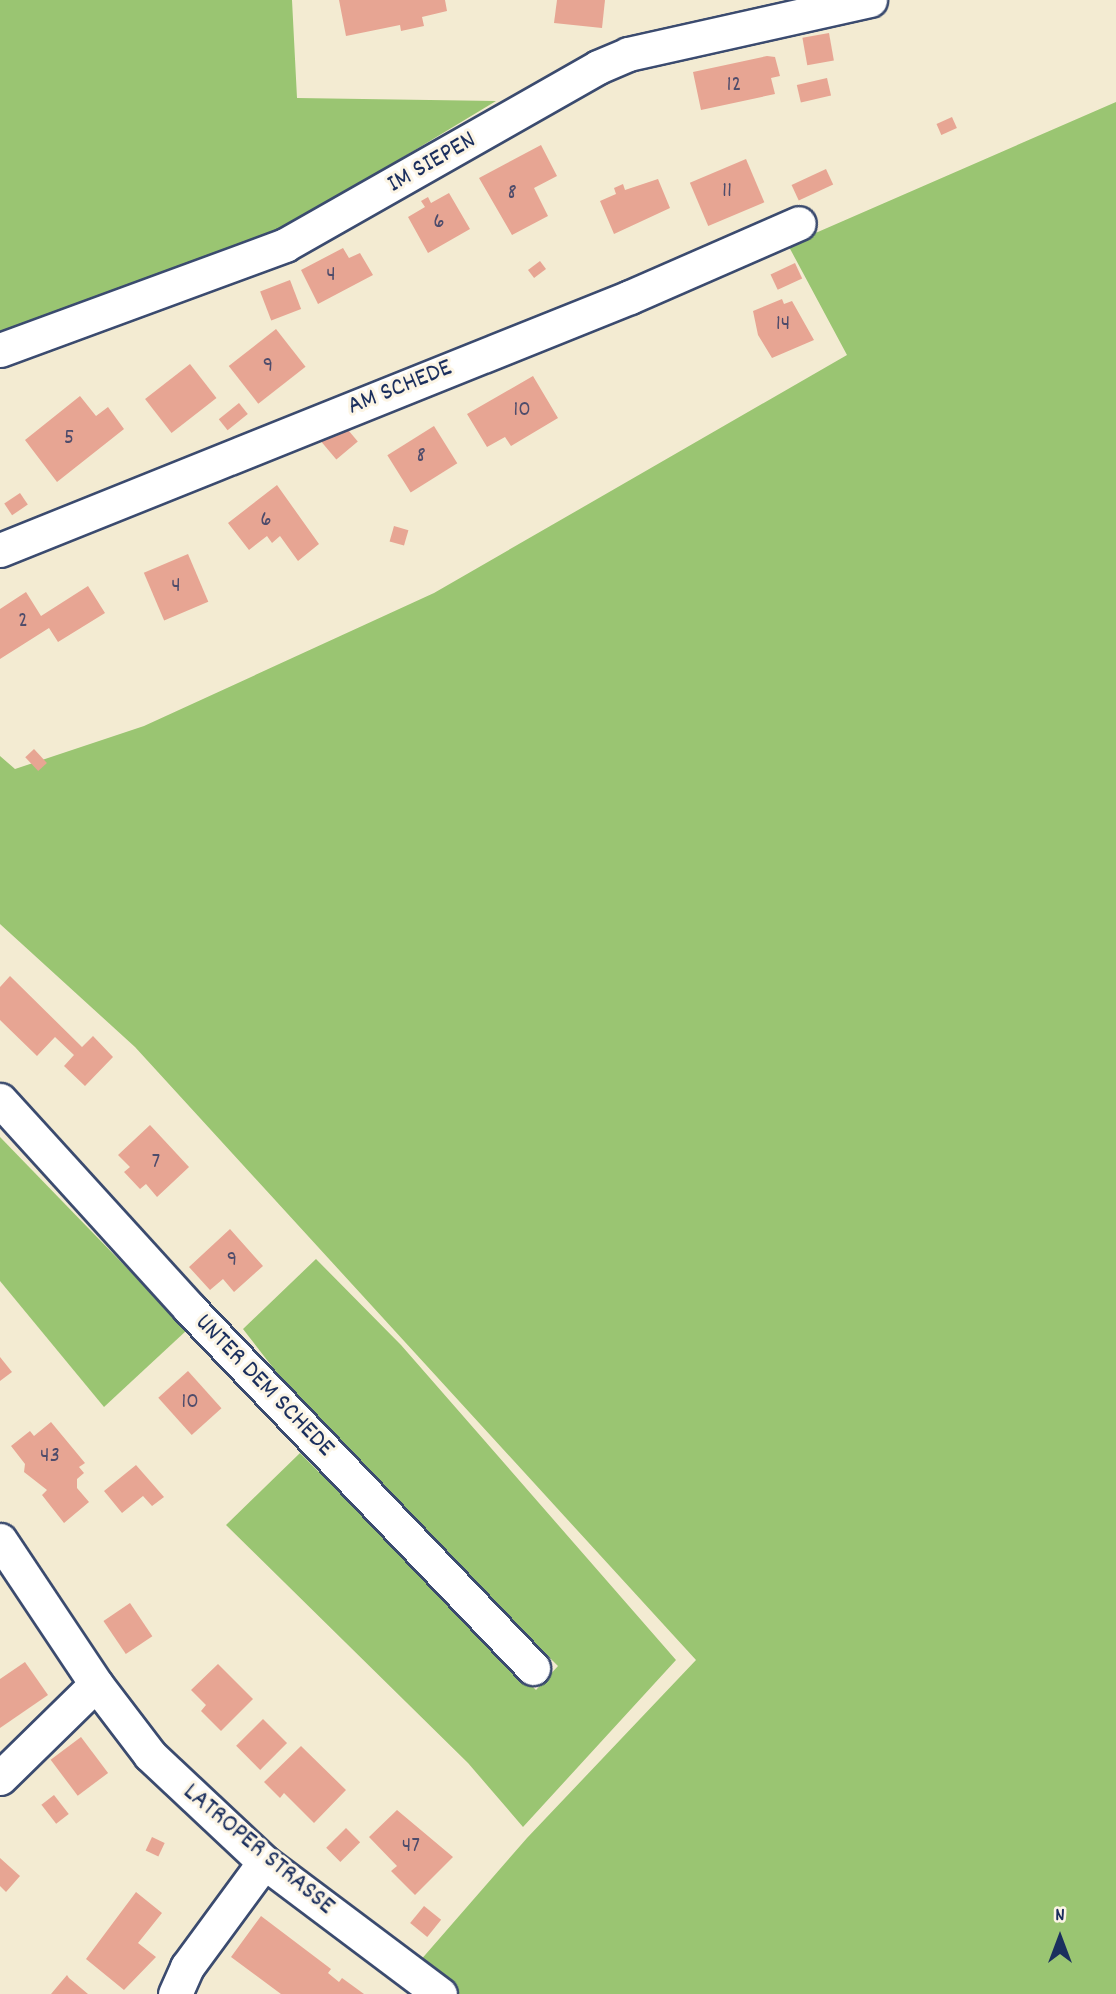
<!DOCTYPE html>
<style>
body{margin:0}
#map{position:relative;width:1116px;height:1994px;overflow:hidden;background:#f3ebd2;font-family:Dekko,sans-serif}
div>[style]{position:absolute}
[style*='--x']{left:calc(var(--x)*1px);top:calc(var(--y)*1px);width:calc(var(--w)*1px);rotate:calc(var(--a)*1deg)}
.green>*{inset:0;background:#9ac572}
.building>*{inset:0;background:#e7a593;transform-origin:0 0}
.roads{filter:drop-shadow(2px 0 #3b4b6f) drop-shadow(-2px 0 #3b4b6f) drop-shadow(0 2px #3b4b6f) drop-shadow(0 -2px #3b4b6f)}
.minor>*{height:33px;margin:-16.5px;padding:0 16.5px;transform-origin:16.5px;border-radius:16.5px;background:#fff}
span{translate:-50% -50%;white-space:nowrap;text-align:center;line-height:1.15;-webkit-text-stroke:6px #fcf5e5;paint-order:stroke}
.number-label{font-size:23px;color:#4e4c6b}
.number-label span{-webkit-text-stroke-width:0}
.street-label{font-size:26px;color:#1b2f5e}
.north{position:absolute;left:1025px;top:1903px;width:70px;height:70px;-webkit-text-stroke:5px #fcf5e5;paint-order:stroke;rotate:0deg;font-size:19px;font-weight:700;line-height:28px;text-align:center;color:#1b2f5e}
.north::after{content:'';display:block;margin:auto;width:24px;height:32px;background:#1b2f5e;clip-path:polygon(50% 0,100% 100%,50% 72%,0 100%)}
</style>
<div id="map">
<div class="green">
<i style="clip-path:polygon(0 0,292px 0,297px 98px,496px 101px,248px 251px,0 336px)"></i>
<i style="clip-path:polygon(1116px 102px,1116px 1994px,459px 1994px,419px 1962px,527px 1838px,696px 1660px,135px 1047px,0 924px,0 756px,15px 769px,144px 726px,434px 593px,847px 355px,788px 245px)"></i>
<i style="clip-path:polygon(0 1137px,187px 1330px,104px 1407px,0 1281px)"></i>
<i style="clip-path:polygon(316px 1259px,401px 1345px,676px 1660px,523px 1827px,468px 1763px,226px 1525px,300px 1453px,536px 1690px,558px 1666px,323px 1432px,243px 1329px)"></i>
</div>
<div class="building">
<i style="clip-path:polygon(339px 0,445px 0,447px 11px,422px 17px,424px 26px,401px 31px,400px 25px,346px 36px)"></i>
<i style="clip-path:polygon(557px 0,605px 0,602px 28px,554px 23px)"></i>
<i style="left:829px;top:33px;width:28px;height:27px;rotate:80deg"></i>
<i style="clip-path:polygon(767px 56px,775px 57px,780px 76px,771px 78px,775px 94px,701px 110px,693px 72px)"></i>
<i style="left:827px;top:78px;width:18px;height:31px;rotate:77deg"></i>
<i style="left:952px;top:117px;width:12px;height:17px;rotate:66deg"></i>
<i style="clip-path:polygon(541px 145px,557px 176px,534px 188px,548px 216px,512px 235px,479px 178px)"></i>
<i style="left:746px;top:159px;width:47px;height:61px;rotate:67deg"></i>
<i style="left:826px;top:169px;width:17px;height:38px;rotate:65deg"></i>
<i style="clip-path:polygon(658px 179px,670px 208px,614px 234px,600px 201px,616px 194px,614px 188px,623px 184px,625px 190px)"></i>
<i style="clip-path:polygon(449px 193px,470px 229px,428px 253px,408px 217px,425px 207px,421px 201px,428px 197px,431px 203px)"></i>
<i style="clip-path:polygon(343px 248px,349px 258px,360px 253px,373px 275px,318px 304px,301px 270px)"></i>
<i style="left:540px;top:261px;width:10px;height:15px;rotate:53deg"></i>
<i style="left:795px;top:263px;width:17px;height:27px;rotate:65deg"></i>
<i style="left:290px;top:280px;width:31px;height:32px;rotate:69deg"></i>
<i style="clip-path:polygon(782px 299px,784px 304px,792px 301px,814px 340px,772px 358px,758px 335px,753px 311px)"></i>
<i style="left:276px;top:329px;width:48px;height:60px;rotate:52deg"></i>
<i style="left:190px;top:364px;width:43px;height:57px;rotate:52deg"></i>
<i style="clip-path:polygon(533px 376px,558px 418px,511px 446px,505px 437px,487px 447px,467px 414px)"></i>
<i style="clip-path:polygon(80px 396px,96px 416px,108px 407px,124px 429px,57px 482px,25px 440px)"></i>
<i style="left:239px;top:403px;width:14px;height:26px;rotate:51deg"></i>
<i style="left:343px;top:424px;width:23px;height:28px;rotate:50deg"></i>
<i style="left:434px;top:426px;width:44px;height:55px;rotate:58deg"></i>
<i style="clip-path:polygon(277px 485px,319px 544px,298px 561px,280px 536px,272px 543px,267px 536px,249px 550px,228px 523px)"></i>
<i style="left:20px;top:493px;width:14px;height:19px;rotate:56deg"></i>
<i style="left:394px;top:526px;width:15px;height:16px;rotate:16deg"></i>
<i style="left:188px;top:554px;width:52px;height:48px;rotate:67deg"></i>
<i style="clip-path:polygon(88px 586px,105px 613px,58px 642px,49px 628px,0 659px,0 609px,26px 592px,41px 616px)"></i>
<i style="left:34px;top:749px;width:19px;height:12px;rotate:47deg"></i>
<i style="clip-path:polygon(10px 976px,82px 1047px,93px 1036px,113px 1057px,85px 1086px,64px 1066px,74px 1055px,55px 1037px,37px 1056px,0 1020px,0 987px)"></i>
<i style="clip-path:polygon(150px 1125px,189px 1167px,157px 1197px,146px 1184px,140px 1189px,124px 1172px,130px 1167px,118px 1155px)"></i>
<i style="clip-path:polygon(230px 1229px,263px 1266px,234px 1292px,223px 1279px,210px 1290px,189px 1267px)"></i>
<i style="clip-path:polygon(0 1357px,12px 1372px,0 1381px)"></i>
<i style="left:188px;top:1371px;width:50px;height:40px;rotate:48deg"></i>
<i style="clip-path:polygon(51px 1422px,85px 1463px,79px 1467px,84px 1473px,77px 1479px,77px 1488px,89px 1502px,64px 1523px,42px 1495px,47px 1490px,24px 1472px,25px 1464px,11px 1446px,30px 1431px,34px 1436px)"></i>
<i style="clip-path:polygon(136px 1465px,164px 1497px,152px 1506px,143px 1496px,122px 1513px,104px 1491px)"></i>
<i style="left:130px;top:1603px;width:40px;height:32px;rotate:56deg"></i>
<i style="clip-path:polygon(25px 1662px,48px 1695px,0 1728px,0 1679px)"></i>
<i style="clip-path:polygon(218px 1664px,253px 1699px,221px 1731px,201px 1711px,206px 1705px,191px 1690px)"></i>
<i style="left:263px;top:1719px;width:34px;height:38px;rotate:45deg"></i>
<i style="left:81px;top:1737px;width:45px;height:38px;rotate:53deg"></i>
<i style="clip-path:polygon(301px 1746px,346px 1790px,314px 1823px,284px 1793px,280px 1798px,264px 1782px)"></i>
<i style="left:54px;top:1795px;width:24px;height:16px;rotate:52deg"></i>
<i style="clip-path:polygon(397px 1810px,453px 1857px,415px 1895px,391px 1871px,397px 1866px,369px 1837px)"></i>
<i style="left:346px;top:1828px;width:20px;height:28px;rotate:45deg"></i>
<i style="left:152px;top:1837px;width:14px;height:15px;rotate:25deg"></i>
<i style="clip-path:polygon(0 1858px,20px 1876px,6px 1892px,0 1886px)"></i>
<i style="clip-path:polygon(136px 1892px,162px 1913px,138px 1943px,156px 1957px,124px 1990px,86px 1959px)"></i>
<i style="left:424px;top:1906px;width:22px;height:22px;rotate:39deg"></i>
<i style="clip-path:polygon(261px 1916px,331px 1969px,328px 1973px,339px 1982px,342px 1978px,364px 1994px,281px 1994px,231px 1957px)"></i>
<i style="clip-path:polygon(67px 1975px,69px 1978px,88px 1994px,51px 1994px)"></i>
</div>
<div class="roads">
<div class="minor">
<i style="--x:0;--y:350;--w:304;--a:-20.2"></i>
<i style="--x:285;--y:245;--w:360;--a:-29.6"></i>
<i style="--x:598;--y:67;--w:33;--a:-23"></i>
<i style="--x:628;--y:54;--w:248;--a:-12.6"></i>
<i style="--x:0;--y:550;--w:679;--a:-21.88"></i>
<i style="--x:630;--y:297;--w:184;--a:-23.6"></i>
<i style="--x:0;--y:1100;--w:281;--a:47.7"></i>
<i style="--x:189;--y:1308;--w:498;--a:46.3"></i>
<i style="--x:0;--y:1540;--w:173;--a:56.3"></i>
<i style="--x:96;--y:1684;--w:89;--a:52.7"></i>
<i style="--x:150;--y:1755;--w:156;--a:43.2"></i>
<i style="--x:264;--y:1862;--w:220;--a:36.9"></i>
<i style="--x:0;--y:1778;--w:134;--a:-44.4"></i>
<i style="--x:175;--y:1994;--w:30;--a:-66"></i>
<i style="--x:187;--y:1967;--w:130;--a:-53.7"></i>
</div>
</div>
<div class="number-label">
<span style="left:734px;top:86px">12</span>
<span style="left:727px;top:192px">11</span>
<span style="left:512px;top:194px">8</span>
<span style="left:439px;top:223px">6</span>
<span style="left:331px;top:276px">4</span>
<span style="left:783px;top:325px">14</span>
<span style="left:268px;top:367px">9</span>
<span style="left:522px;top:411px">10</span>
<span style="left:69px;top:439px">5</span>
<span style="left:421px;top:457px">8</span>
<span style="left:266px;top:521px">6</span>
<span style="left:176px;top:587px">4</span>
<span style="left:23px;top:622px">2</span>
<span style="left:156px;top:1163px">7</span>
<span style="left:232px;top:1261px">9</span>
<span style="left:190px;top:1403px">10</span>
<span style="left:50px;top:1457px">43</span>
<span style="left:411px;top:1847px">47</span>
</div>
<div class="street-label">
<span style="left:432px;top:163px;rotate:-30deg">IM SIEPEN</span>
<span style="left:400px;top:388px;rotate:-22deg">AM SCHEDE</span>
<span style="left:264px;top:1386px;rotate:46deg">UNTER DEM SCHEDE</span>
<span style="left:258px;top:1850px;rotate:40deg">LATROPER STRASSE</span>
</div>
<div class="north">N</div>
</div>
